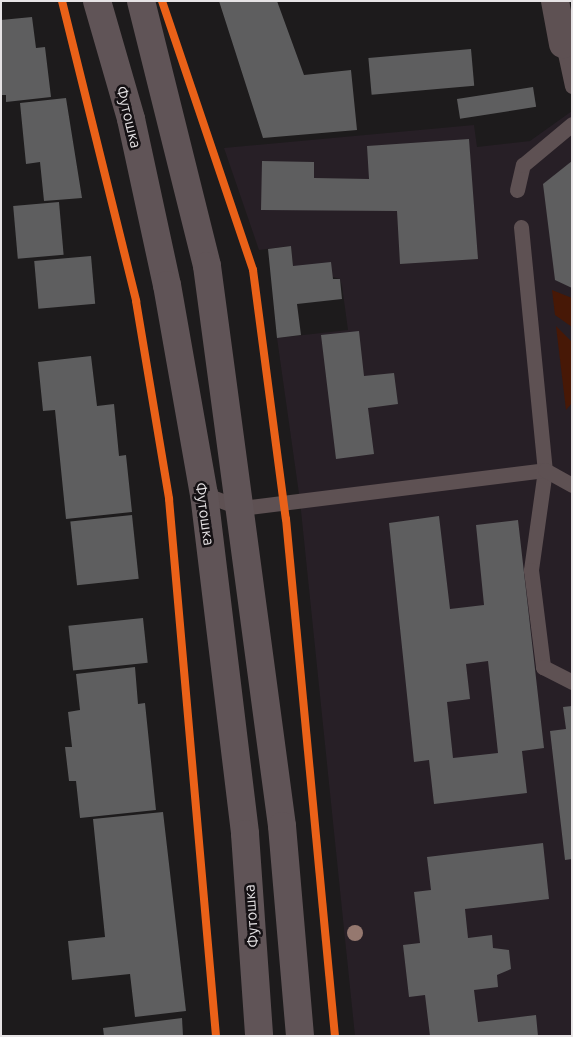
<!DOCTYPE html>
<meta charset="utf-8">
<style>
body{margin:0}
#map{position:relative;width:573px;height:1037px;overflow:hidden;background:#1d1b1c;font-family:Ubuntu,sans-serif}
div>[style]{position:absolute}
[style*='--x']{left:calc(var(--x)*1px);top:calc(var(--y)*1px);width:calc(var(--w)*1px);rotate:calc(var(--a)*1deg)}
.built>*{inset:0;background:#271f26}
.green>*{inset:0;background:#471806}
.building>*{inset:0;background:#5e5e5f;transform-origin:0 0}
.service>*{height:15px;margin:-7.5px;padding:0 7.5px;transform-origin:7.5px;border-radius:7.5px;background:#5e5153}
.minor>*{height:28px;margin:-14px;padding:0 14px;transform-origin:14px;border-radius:14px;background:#5e5153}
.secondary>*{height:28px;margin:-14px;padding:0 14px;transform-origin:14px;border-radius:14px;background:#605457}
.cycleway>*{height:8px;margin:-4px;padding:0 4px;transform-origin:4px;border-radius:4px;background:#ea6118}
.trees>*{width:16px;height:16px;margin:-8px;border-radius:50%;background:#95786f}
span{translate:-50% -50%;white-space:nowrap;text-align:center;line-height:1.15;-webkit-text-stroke:5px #151114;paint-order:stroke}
.street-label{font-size:15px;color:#e6e3e5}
.frame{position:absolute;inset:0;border:2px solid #e6e3e5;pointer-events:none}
</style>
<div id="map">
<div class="built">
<i style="clip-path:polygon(572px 111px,572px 1036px,355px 1036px,300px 501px,277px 338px,348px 330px,342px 286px,340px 279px,293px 266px,291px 246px,259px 250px,224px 148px,474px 125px,477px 147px,530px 141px)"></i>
</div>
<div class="green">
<i style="clip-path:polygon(552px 290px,572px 298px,572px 327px,555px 315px)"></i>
<i style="clip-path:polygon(556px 326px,572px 342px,572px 403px,566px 410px)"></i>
</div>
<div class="building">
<i style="clip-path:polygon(219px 1px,277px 1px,304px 75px,351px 70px,357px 130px,263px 138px)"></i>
<i style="clip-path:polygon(32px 17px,36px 48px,45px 47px,51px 97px,6px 102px,6px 95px,1px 95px,1px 20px)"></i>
<i style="left:471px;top:49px;width:37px;height:103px;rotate:85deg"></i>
<i style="left:533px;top:87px;width:20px;height:77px;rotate:81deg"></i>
<i style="clip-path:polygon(66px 98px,82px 198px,44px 201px,40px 162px,26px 164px,20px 103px)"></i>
<i style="clip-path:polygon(469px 139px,478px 259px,400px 264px,397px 211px,261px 210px,262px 161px,314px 162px,314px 178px,369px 179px,367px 146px)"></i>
<i style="clip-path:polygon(572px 161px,572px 288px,555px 280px,543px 184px)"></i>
<i style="left:59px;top:202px;width:53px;height:46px;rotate:85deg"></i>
<i style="clip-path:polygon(291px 246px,293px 266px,331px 262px,333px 279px,340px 279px,342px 299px,297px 304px,301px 335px,277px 338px,268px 249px)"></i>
<i style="left:91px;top:256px;width:48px;height:57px;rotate:85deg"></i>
<i style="clip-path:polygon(359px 331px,364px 376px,394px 373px,398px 404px,368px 408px,374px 454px,336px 459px,321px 335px)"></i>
<i style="clip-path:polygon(91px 356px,97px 406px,114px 404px,119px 456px,126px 455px,132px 512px,66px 519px,55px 410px,43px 411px,38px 362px)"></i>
<i style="left:132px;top:515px;width:64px;height:62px;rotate:84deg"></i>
<i style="clip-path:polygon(evenodd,439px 516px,450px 609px,484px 605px,476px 525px,518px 520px,544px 748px,522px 751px,527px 793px,434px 804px,429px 760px,414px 762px,389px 523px,439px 516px,488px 661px,498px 753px,453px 758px,447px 702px,470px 699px,466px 664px,488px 661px)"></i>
<i style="left:143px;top:618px;width:45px;height:75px;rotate:84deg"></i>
<i style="clip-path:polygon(135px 667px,138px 704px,145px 703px,156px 810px,80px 818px,76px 781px,69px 781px,65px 747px,72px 747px,68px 712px,80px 710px,76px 674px)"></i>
<i style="clip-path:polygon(572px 706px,572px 859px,565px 860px,550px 731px,566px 729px,563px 707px)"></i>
<i style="clip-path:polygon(163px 812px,186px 1011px,135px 1017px,130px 974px,72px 980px,68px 941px,105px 937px,93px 819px)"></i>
<i style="clip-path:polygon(543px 843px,549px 899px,465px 909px,468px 938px,492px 935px,493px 948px,509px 950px,511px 969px,497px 975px,498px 987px,474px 990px,478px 1022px,536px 1015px,538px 1036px,430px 1036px,425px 995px,409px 997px,403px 945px,420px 943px,414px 892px,431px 890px,427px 857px)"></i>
<i style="clip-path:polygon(182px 1018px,183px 1036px,104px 1036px,103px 1028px)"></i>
</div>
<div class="service">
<i style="--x:563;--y:44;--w:43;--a:77.9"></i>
<i style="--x:517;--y:190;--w:26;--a:-77"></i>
<i style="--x:523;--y:165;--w:64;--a:-39.9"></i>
<i style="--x:521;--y:227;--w:244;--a:84.4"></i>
<i style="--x:545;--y:470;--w:101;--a:98"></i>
<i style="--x:531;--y:570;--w:98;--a:82.9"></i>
<i style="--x:543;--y:667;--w:33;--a:27"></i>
<i style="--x:204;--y:494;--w:40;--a:21"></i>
<i style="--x:241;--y:508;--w:306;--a:-7.1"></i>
<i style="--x:545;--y:470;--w:31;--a:29"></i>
</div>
<div class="minor">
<i style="--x:555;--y:1;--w:44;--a:79.5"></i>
</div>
<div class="secondary">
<i style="--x:97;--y:1;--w:123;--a:73.9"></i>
<i style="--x:131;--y:119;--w:170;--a:77.8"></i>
<i style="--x:167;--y:285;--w:212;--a:80"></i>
<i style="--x:204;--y:494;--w:342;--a:83.1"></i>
<i style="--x:245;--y:834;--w:202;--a:86"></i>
<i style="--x:141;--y:1;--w:273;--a:76"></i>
<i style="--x:207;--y:266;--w:565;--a:82.37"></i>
<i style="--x:282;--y:826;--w:211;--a:85.1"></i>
</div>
<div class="cycleway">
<i style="--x:62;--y:1;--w:309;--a:76.1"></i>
<i style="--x:136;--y:301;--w:201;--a:80.5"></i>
<i style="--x:169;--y:499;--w:539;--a:85"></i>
<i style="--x:162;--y:1;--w:284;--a:71.3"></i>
<i style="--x:253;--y:270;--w:251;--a:82.5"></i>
<i style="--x:286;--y:519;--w:519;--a:84.59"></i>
</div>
<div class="trees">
<i style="left:355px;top:933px"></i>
</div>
<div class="street-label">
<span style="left:129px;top:117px;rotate:76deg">Футошка</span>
<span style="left:205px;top:514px;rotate:82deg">Футошка</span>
<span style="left:251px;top:916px;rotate:-94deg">Футошка</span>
</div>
<div class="frame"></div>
</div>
